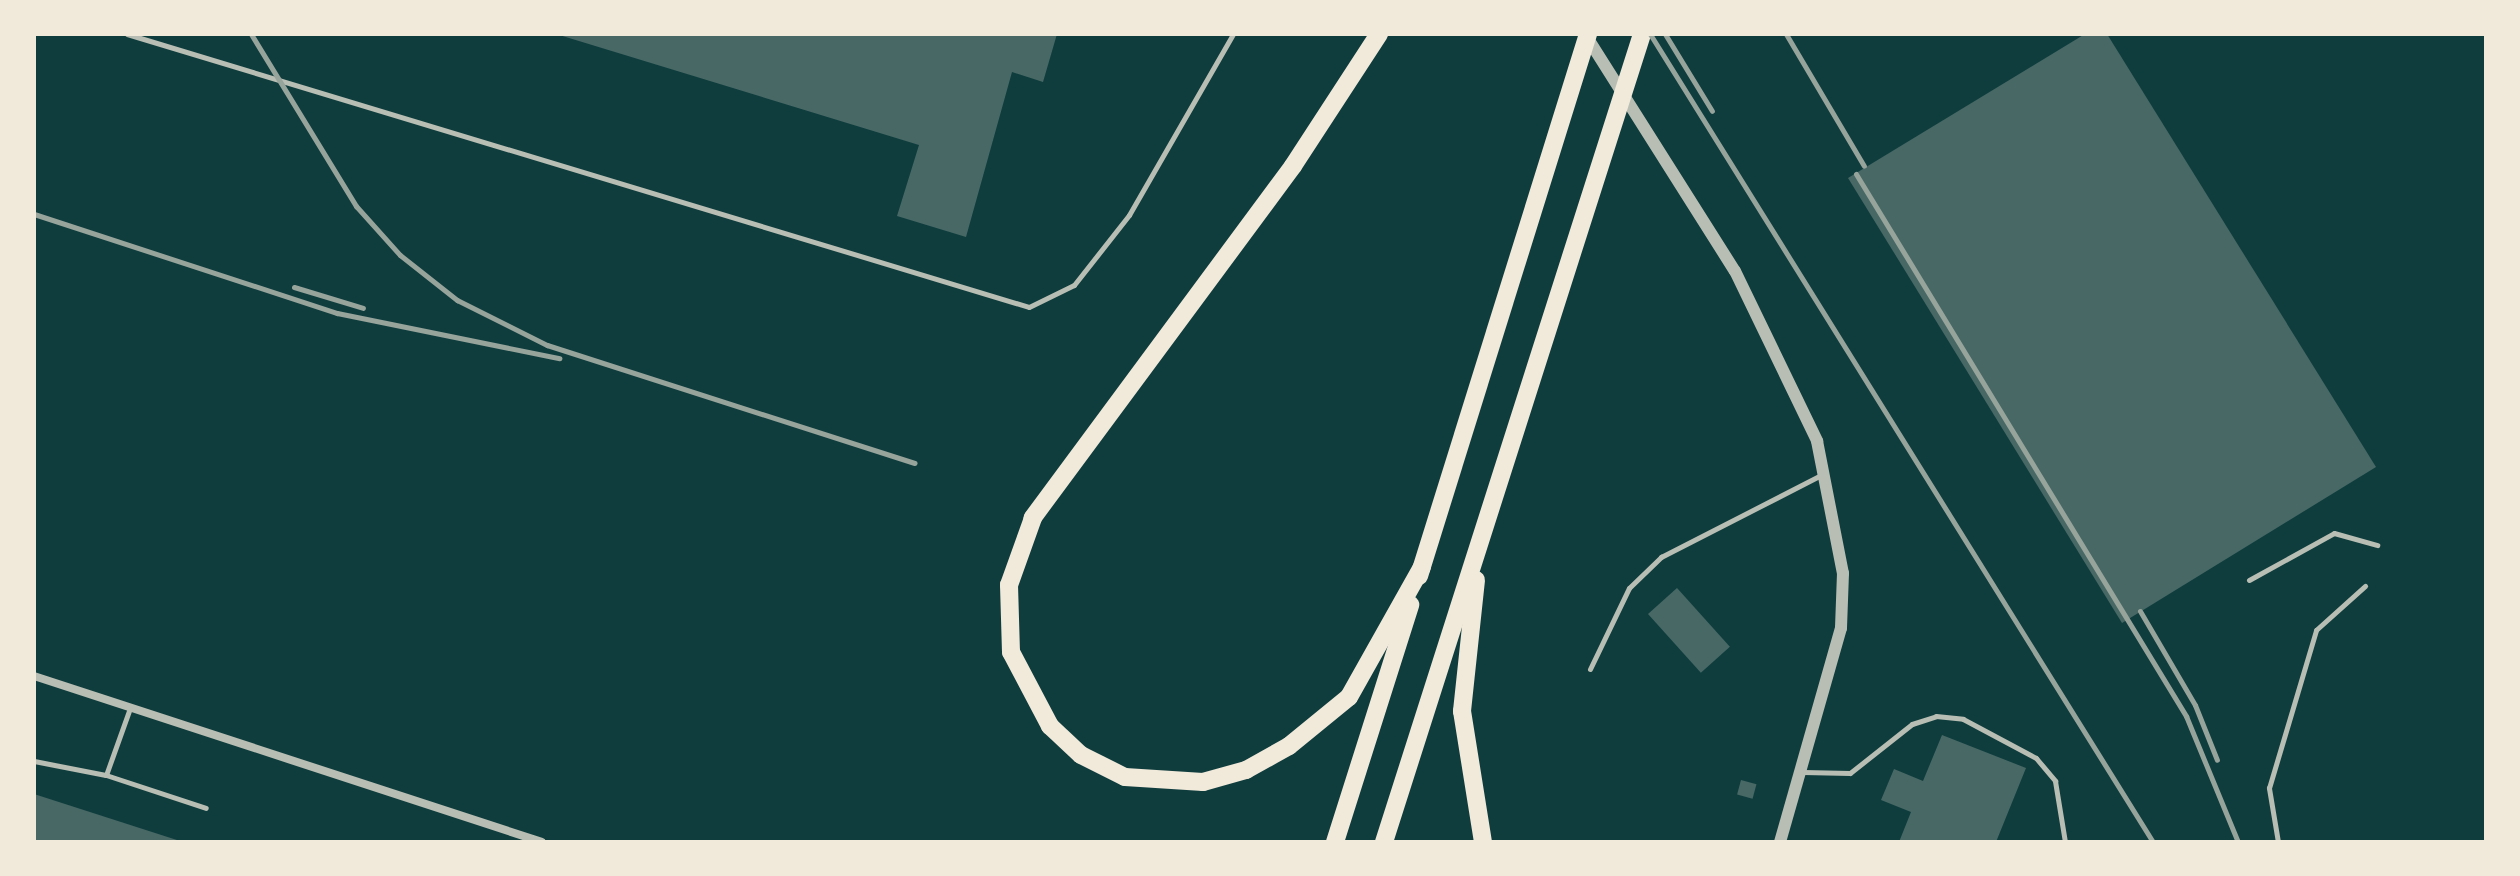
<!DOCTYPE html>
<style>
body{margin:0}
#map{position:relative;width:2520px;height:876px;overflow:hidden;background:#0f3d3e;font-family:Manrope,sans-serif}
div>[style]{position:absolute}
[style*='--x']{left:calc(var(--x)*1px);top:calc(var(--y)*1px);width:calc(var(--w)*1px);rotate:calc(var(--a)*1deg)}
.building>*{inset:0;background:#486865;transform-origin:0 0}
.service>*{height:5px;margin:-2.5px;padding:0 2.5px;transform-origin:2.5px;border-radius:2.5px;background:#b8beb3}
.minor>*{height:8px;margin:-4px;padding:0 4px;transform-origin:4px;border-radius:4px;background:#b8beb3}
.tertiary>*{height:12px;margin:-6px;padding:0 6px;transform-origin:6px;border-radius:6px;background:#b8beb3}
.motorway>*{height:18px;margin:-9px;padding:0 9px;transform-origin:9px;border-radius:9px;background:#f1e9da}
.rail>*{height:5px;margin:-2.5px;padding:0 2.5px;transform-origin:2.5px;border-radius:2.5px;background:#97a49c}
span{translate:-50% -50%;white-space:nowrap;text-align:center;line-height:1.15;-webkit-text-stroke:8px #f1e9da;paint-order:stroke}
.frame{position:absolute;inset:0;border:36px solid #f1e9da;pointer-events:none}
</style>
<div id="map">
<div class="building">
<i style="clip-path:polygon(556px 34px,1057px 34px,1043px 82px,1012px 72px,966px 237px,897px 216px,919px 145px)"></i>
<i style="clip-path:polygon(2085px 34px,2107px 34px,2376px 467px,2122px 623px,1848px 178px)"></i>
<i style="left:1677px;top:588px;width:79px;height:39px;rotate:48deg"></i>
<i style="clip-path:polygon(1942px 735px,2026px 768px,1996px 842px,1899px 842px,1911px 812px,1881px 800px,1894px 769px,1923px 781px)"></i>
<i style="left:1741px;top:780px;width:16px;height:15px;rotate:15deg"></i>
<i style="clip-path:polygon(34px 794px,180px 841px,179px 842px,34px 842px)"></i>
</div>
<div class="service">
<i style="--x:127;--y:34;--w:942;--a:16.84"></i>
<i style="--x:1029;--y:307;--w:50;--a:-26.1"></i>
<i style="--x:1074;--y:285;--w:89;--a:-51.8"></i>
<i style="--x:1129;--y:215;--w:209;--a:-60.1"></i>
<i style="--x:2249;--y:580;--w:97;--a:-28.9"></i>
<i style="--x:2334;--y:533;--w:45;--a:15.6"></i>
<i style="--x:1590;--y:669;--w:90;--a:-64.3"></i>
<i style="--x:1629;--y:588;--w:45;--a:-44.1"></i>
<i style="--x:1661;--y:557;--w:182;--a:-27.1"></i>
<i style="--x:34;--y:761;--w:73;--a:11"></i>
<i style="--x:106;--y:775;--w:71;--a:-70.3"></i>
<i style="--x:1803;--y:772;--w:47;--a:1.2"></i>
<i style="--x:1850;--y:773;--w:79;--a:-38.3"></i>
<i style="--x:1912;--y:724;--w:25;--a:-18"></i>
<i style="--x:1936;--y:716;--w:27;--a:6"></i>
<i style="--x:1963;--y:719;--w:83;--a:28.1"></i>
<i style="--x:2036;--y:758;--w:30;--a:50"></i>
<i style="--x:2055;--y:781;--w:62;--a:80.7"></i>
<i style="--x:106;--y:775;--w:105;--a:18.3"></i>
<i style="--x:2278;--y:842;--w:55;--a:-99.5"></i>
<i style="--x:2269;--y:788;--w:165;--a:-73.4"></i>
<i style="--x:2316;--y:630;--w:66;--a:-41.9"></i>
</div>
<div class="minor">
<i style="--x:34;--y:676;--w:534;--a:18.1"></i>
</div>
<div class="tertiary">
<i style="--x:1585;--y:34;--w:280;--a:57.7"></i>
<i style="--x:1735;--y:271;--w:189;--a:64.2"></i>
<i style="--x:1817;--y:441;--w:135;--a:78.9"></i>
<i style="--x:1843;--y:573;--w:55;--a:92.1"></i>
<i style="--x:1841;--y:628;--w:223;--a:105.9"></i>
</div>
<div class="motorway">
<i style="--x:1379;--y:34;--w:158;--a:123.1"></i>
<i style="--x:1293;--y:166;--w:438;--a:126.5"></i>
<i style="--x:1033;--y:518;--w:71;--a:109.7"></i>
<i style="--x:1009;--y:585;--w:67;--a:88.3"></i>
<i style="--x:1011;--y:652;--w:84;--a:62.2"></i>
<i style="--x:1050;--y:726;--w:42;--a:43.1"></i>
<i style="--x:1081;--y:755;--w:49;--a:26.6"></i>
<i style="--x:1125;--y:777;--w:78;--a:3.7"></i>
<i style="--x:1203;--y:782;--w:45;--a:-15.6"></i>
<i style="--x:1246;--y:770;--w:49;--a:-29.2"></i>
<i style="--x:1289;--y:746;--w:77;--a:-39.2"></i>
<i style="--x:1349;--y:697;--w:149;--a:-60.7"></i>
<i style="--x:1419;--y:576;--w:568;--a:-72.68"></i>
<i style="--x:1476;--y:580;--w:132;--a:96.1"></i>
<i style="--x:1462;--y:711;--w:133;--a:80.9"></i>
<i style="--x:1335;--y:842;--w:249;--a:-72.4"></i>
<i style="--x:1384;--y:842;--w:848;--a:-72.29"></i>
</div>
<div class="rail">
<i style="--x:251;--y:34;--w:202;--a:58.6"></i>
<i style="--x:356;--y:206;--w:66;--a:48.1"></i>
<i style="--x:400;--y:255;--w:73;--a:38.3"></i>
<i style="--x:457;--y:300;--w:101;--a:26.6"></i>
<i style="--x:547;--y:345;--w:386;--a:17.8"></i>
<i style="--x:1650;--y:34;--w:952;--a:58.1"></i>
<i style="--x:1665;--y:34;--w:90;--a:58.6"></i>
<i style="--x:1786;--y:34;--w:153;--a:59.4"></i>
<i style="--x:1856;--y:174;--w:635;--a:58.66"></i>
<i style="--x:2186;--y:716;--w:136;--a:67.6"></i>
<i style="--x:34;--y:214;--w:319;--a:18.1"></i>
<i style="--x:337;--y:313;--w:227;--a:11.5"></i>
<i style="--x:294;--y:287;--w:72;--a:16.9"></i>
<i style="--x:2140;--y:611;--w:109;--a:59.7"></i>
<i style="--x:2195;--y:705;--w:59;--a:68.2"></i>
</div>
<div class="frame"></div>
</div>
